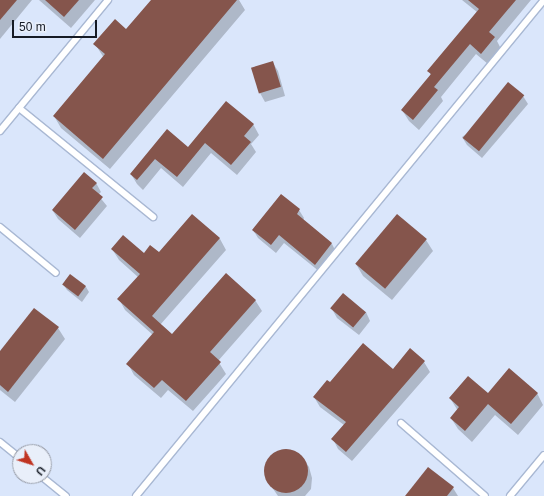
<!DOCTYPE html>
<style>
body{margin:0}
#map{position:relative;width:544px;height:496px;overflow:hidden;background:#e9effa;font-family:Arial,sans-serif}
div>[style]{position:absolute}
[style*='--x']{left:calc(var(--x)*1px);top:calc(var(--y)*1px);width:calc(var(--w)*1px);rotate:calc(var(--a)*1deg)}
.built>*{inset:0;background:#dae6fb}
.shadow>*{inset:0;background:#0003}
.building>*{inset:0;background:#85554c;transform-origin:0 0}
.round{border-radius:50%}
.roads{filter:drop-shadow(1px 0 #a9b8d3) drop-shadow(-1px 0 #a9b8d3) drop-shadow(0 1px #a9b8d3) drop-shadow(0 -1px #a9b8d3)}
.service>*{height:6px;margin:-3px;padding:0 3px;transform-origin:3px;border-radius:3px;background:#fff}
span{translate:-50% -50%;white-space:nowrap;text-align:center;line-height:1.15;-webkit-text-stroke:4px #e9effa;paint-order:stroke}
.north{position:absolute;left:12px;top:444px;width:40px;height:40px;box-sizing:border-box;background:#e9effa;border:1px solid #959aa5;border-radius:50%;rotate:129deg;font-size:11px;font-weight:700;line-height:16px;text-align:center;color:#161b25}
.north::after{content:'';display:block;margin:auto;width:14px;height:18px;background:#c03422;clip-path:polygon(50% 0,100% 100%,50% 72%,0 100%)}
.scale{position:absolute;left:12px;top:20px;width:85px;height:18px;box-sizing:border-box;border:2px solid #161b25;border-top:0;padding-left:5px;font-size:12px;line-height:14px;white-space:nowrap;color:#161b25;-webkit-text-stroke:3px #e9effa;paint-order:stroke}
</style>
<div id="map">
<div class="built">
<i style="clip-path:polygon(evenodd,0 0,544px 0,544px 496px,0 496px,0 0,20px 452px,44px 452px,44px 476px,20px 476px,20px 452px)"></i>
</div>
<div class="shadow">
<i style="clip-path:polygon(0 0,32px 0,0 39px)"></i>
<i style="clip-path:polygon(39px 0,95px 0,71px 28px)"></i>
<i style="clip-path:polygon(152px 0,239px 0,245px 10px,110px 169px,61px 128px,54px 116px,104px 58px,95px 44px,127px 30px)"></i>
<i style="clip-path:polygon(462px 0,531px 0,497px 41px,501px 49px,488px 64px,476px 54px,441px 97px,443px 101px,419px 130px,409px 121px,402px 110px,431px 76px,429px 71px,477px 12px)"></i>
<i style="clip-path:polygon(273px 63px,278px 71px,285px 96px,265px 102px,260px 93px)"></i>
<i style="clip-path:polygon(523px 96px,528px 104px,482px 158px,467px 145px,462px 137px)"></i>
<i style="clip-path:polygon(253px 124px,259px 135px,251px 144px,256px 152px,237px 175px,211px 153px,183px 187px,161px 168px,143px 190px,137px 184px,131px 174px,167px 131px,188px 148px)"></i>
<i style="clip-path:polygon(96px 183px,101px 192px,98px 195px,107px 206px,80px 238px,58px 219px,53px 211px)"></i>
<i style="clip-path:polygon(299px 210px,304px 218px,303px 220px,332px 244px,336px 252px,320px 272px,284px 243px,276px 253px,258px 238px,253px 230px)"></i>
<i style="clip-path:polygon(192px 215px,220px 239px,226px 250px,160px 325px,172px 335px,255px 300px,262px 311px,218px 361px,226px 374px,193px 411px,168px 390px,161px 398px,134px 375px,128px 364px,153px 335px,125px 310px,119px 299px,138px 277px,119px 260px,112px 249px,144px 254px,159px 253px)"></i>
<i style="clip-path:polygon(397px 215px,426px 240px,433px 251px,392px 300px,363px 276px,356px 264px)"></i>
<i style="clip-path:polygon(70px 275px,86px 287px,89px 292px,82px 302px,67px 290px,63px 284px)"></i>
<i style="clip-path:polygon(34px 309px,58px 328px,65px 339px,15px 402px,0 390px,0 352px)"></i>
<i style="clip-path:polygon(332px 309px,366px 312px,370px 321px,359px 335px,337px 318px)"></i>
<i style="clip-path:polygon(410px 350px,424px 362px,430px 372px,352px 461px,338px 449px,333px 439px,344px 425px,320px 407px,314px 397px,393px 370px)"></i>
<i style="clip-path:polygon(537px 393px,543px 405px,518px 435px,495px 415px,472px 442px,458px 429px,451px 418px,458px 411px,450px 398px,488px 394px)"></i>
<i style="clip-path:polygon(284px 449px,295px 451px,303px 458px,309px 467px,312px 478px,311px 489px,305px 496px,278px 496px,269px 483px,265px 473px,267px 462px,274px 453px)"></i>
<i style="clip-path:polygon(453px 488px,458px 496px,407px 496px)"></i>
</div>
<div class="building">
<i style="clip-path:polygon(0 0,17px 0,0 20px)"></i>
<i style="clip-path:polygon(45px 0,79px 0,64px 17px)"></i>
<i style="clip-path:polygon(151px 0,237px 0,103px 159px,53px 116px,105px 54px,93px 44px,115px 19px,126px 29px)"></i>
<i style="clip-path:polygon(468px 0,516px 0,489px 32px,495px 37px,481px 54px,470px 44px,434px 87px,438px 90px,413px 120px,401px 110px,431px 74px,427px 71px,479px 9px)"></i>
<i style="left:273px;top:61px;width:27px;height:23px;rotate:73deg"></i>
<i style="left:508px;top:82px;width:21px;height:72px;rotate:39deg"></i>
<i style="clip-path:polygon(226px 101px,254px 124px,244px 136px,251px 142px,231px 165px,205px 143px,177px 177px,155px 159px,137px 180px,130px 174px,167px 129px,188px 147px)"></i>
<i style="clip-path:polygon(84px 172px,97px 183px,92px 188px,103px 197px,75px 230px,52px 210px)"></i>
<i style="clip-path:polygon(281px 194px,300px 209px,297px 214px,332px 243px,315px 265px,279px 235px,271px 245px,252px 230px)"></i>
<i style="clip-path:polygon(192px 214px,220px 238px,152px 316px,172px 334px,226px 273px,256px 300px,210px 352px,221px 362px,186px 401px,162px 380px,154px 388px,126px 364px,154px 332px,117px 299px,140px 274px,111px 249px,123px 235px,144px 253px,150px 245px,159px 252px)"></i>
<i style="left:397px;top:214px;width:39px;height:65px;rotate:40deg"></i>
<i style="left:70px;top:274px;width:20px;height:13px;rotate:37deg"></i>
<i style="left:343px;top:293px;width:30px;height:20px;rotate:40deg"></i>
<i style="clip-path:polygon(34px 308px,59px 327px,8px 392px,0 385px,0 351px)"></i>
<i style="clip-path:polygon(363px 343px,393px 369px,410px 348px,425px 361px,346px 452px,331px 439px,346px 422px,313px 397px,327px 380px,330px 382px)"></i>
<i style="clip-path:polygon(509px 368px,538px 393px,511px 424px,488px 404px,465px 431px,450px 418px,459px 407px,449px 398px,468px 376px,488px 393px)"></i>
<i class="round" style="left:264px;top:449px;width:44px;height:44px"></i>
<i style="clip-path:polygon(428px 467px,454px 487px,447px 496px,405px 496px)"></i>
</div>
<div class="roads">
<div class="service">
<i style="--x:19;--y:108;--w:173;--a:39.1"></i>
<i style="--x:0;--y:131;--w:170;--a:-50.5"></i>
<i style="--x:0;--y:227;--w:72;--a:39.4"></i>
<i style="--x:401;--y:423;--w:111;--a:41"></i>
<i style="--x:0;--y:442;--w:26;--a:39"></i>
<i style="--x:41;--y:476;--w:32;--a:39"></i>
<i style="--x:136;--y:496;--w:642;--a:-50.56"></i>
<i style="--x:510;--y:496;--w:53;--a:-50.3"></i>
</div>
</div>
<div class="north">U</div>
<div class="scale">50 m</div>
</div>
